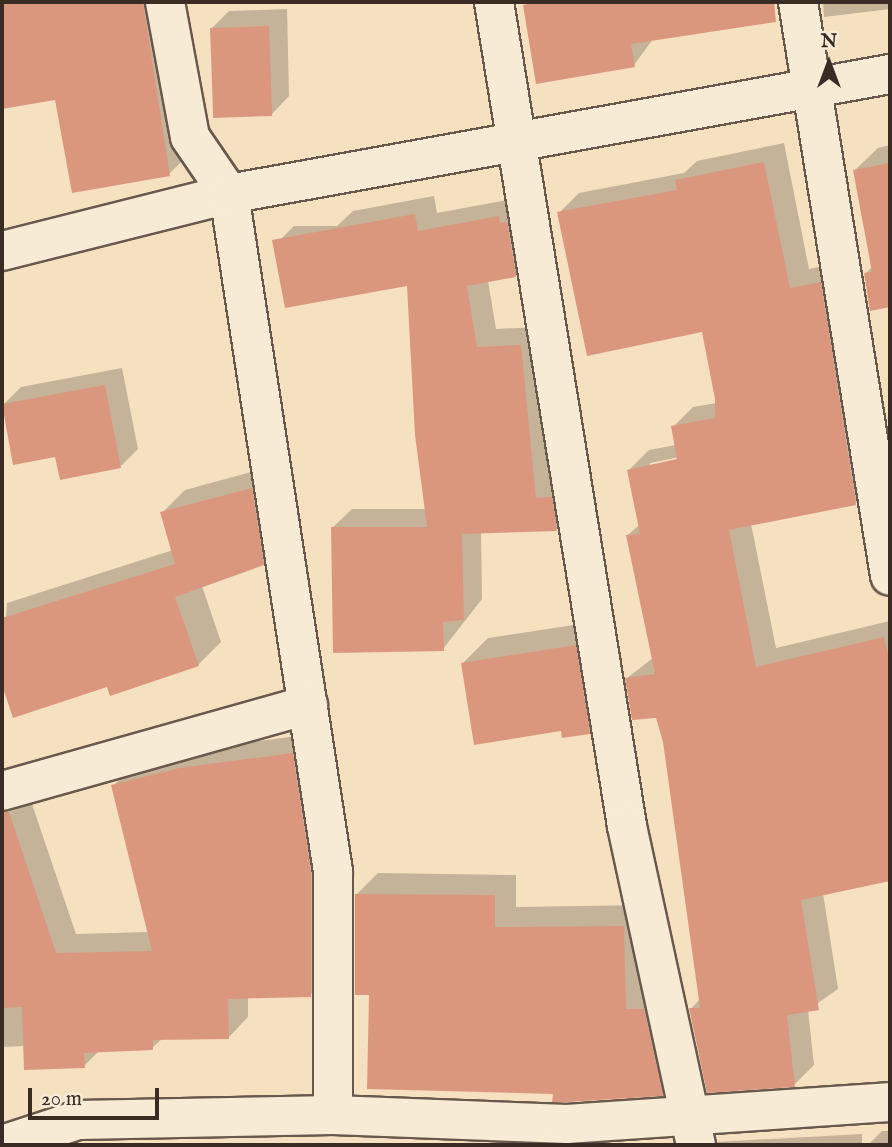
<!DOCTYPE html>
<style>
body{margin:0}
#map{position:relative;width:892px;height:1147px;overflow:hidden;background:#f5e0c0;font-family:"IM FELL English",serif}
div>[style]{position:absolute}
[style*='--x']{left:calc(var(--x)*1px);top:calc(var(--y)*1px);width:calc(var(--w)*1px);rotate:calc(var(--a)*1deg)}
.shadow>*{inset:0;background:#0003}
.building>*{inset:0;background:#db977e;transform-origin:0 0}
.roads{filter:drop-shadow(2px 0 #69584c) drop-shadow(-2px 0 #69584c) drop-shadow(0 2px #69584c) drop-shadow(0 -2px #69584c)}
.minor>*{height:38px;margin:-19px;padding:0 19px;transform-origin:19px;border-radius:19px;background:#f8ebd6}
span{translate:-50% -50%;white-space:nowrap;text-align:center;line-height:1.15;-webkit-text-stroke:5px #f8ebd6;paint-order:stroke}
.frame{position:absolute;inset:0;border:4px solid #3a2b25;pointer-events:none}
.north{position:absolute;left:794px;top:28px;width:70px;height:70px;-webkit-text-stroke:5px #f8ebd6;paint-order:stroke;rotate:0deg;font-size:19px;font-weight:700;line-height:28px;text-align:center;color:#3a2b25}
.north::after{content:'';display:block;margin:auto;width:24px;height:32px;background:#3a2b25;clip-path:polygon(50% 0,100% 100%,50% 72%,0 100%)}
.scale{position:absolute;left:28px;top:1088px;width:131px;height:32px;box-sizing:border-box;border:4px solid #3a2b25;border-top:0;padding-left:9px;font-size:21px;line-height:24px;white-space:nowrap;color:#3a2b25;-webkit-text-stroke:5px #f8ebd6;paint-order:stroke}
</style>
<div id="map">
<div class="shadow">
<i style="clip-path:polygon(2px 2px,167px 2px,190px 153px,169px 174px,57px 98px,2px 107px)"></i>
<i style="clip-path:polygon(525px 2px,771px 2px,771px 4px,653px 39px,634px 65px,537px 82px)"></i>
<i style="clip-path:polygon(823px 2px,890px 2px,890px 9px,824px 17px)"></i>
<i style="clip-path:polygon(287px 9px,289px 96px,272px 114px,211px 29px,229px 11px)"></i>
<i style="clip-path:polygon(evenodd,784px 143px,809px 269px,840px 263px,876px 483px,856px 503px,751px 524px,776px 648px,890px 621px,890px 879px,823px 893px,838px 989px,808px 1010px,814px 1065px,794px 1085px,691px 1009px,700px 999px,665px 741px,657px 716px,627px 678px,653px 658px,628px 535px,640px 524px,629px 470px,649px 450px,676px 445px,673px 427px,693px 407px,717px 403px,703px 330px,559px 213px,579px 193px,684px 173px,697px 161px,784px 143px,685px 456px,686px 459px,650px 467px,650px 463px,685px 456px)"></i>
<i style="clip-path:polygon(890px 145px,890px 305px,871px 308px,865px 274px,872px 267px,855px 170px,878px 148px)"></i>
<i style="clip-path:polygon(434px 196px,437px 213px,518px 198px,535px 256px,515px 276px,488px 281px,496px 329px,540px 327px,576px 510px,556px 529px,481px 532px,482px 599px,443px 649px,332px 528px,352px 509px,427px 509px,409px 284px,275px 245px,294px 226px,337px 226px,353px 211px)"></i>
<i style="clip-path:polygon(122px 368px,138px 449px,121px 466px,56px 454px,3px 405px,21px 387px)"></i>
<i style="clip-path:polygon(274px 466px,286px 541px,263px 564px,202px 586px,221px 642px,198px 665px,108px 685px,14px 716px,2px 679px,7px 603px,173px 550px,162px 513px,185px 490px)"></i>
<i style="clip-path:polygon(600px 621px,614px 707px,589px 732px,562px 729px,463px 663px,488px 638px)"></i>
<i style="clip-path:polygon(312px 734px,330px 975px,310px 995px,248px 997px,248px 1017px,229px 1037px,163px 1038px,152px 1048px,100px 1050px,84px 1066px,25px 1046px,2px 1047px,2px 814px,32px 804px,76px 934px,149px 932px,113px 786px,133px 766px,200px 749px)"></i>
<i style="clip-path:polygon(378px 873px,516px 875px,516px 907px,645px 905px,683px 1072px,662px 1094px,555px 1092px,371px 993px,357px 894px)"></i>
<i style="clip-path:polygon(882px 1131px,890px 1131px,890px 1145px,868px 1145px)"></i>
<i style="clip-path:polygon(862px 1134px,862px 1145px,661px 1145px)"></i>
</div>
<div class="building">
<i style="clip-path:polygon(2px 2px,143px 2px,170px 176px,72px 193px,55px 100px,2px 109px)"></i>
<i style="clip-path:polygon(542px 2px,774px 2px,776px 22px,631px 44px,635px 67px,536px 84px,523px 5px)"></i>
<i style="left:269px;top:26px;width:90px;height:59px;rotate:88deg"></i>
<i style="clip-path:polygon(764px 162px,790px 288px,821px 282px,856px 505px,729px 530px,756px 667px,884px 637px,890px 664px,890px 881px,801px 900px,819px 1010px,787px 1015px,795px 1087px,707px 1093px,689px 1008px,700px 1008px,663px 742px,656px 718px,632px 720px,625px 678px,655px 674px,626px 535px,640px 534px,627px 470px,677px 459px,671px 426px,715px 418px,715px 399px,702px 332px,587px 356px,557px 212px,677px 190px,675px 180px)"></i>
<i style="clip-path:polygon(890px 163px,890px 307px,870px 311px,864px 273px,872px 272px,853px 170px)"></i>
<i style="clip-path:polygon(415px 214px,418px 231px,499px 216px,500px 223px,507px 222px,516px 277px,467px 286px,477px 347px,521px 345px,536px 498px,552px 497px,557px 531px,462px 534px,464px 620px,443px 622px,444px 651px,333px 653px,331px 527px,427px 527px,415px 435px,407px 286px,285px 308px,272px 240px)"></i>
<i style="clip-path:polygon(105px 385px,121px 468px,60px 480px,55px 457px,13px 465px,2px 404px)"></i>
<i style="clip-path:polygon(252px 488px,264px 565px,175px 597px,199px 666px,110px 696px,107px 687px,13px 718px,2px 685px,2px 618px,175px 564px,160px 512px)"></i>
<i style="clip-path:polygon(576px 645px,590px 734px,562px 738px,561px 731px,474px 745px,461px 663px)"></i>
<i style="clip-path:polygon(293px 753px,311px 873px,311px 997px,228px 999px,229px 1039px,153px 1040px,153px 1050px,84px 1053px,85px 1068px,24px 1070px,22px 1007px,2px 1008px,2px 812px,9px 812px,56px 953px,152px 951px,111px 785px,179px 768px)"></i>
<i style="clip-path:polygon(355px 894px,495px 895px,495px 927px,624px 926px,626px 1009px,644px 1009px,663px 1096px,567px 1102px,552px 1102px,553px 1094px,367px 1089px,369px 995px,355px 995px)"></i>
</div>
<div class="roads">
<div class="minor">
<i style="--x:165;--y:2;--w:137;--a:79.5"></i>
<i style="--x:190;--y:137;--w:69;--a:55.6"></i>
<i style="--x:229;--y:194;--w:685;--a:81.27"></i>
<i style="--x:333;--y:871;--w:244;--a:90"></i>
<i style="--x:494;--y:2;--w:835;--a:80.83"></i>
<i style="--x:627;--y:826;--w:326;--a:77.8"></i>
<i style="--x:798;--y:2;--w:581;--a:80.89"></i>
<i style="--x:2;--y:251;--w:234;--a:-14.1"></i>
<i style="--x:229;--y:194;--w:672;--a:-10.29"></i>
<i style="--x:2;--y:791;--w:318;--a:-15.7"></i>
<i style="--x:2;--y:1145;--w:80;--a:-18.2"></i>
<i style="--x:78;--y:1120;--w:255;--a:-1.1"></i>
<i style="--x:333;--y:1115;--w:234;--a:2.2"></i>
<i style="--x:567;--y:1124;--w:324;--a:-3.9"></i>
</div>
</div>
<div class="frame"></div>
<div class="north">N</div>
<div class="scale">20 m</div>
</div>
